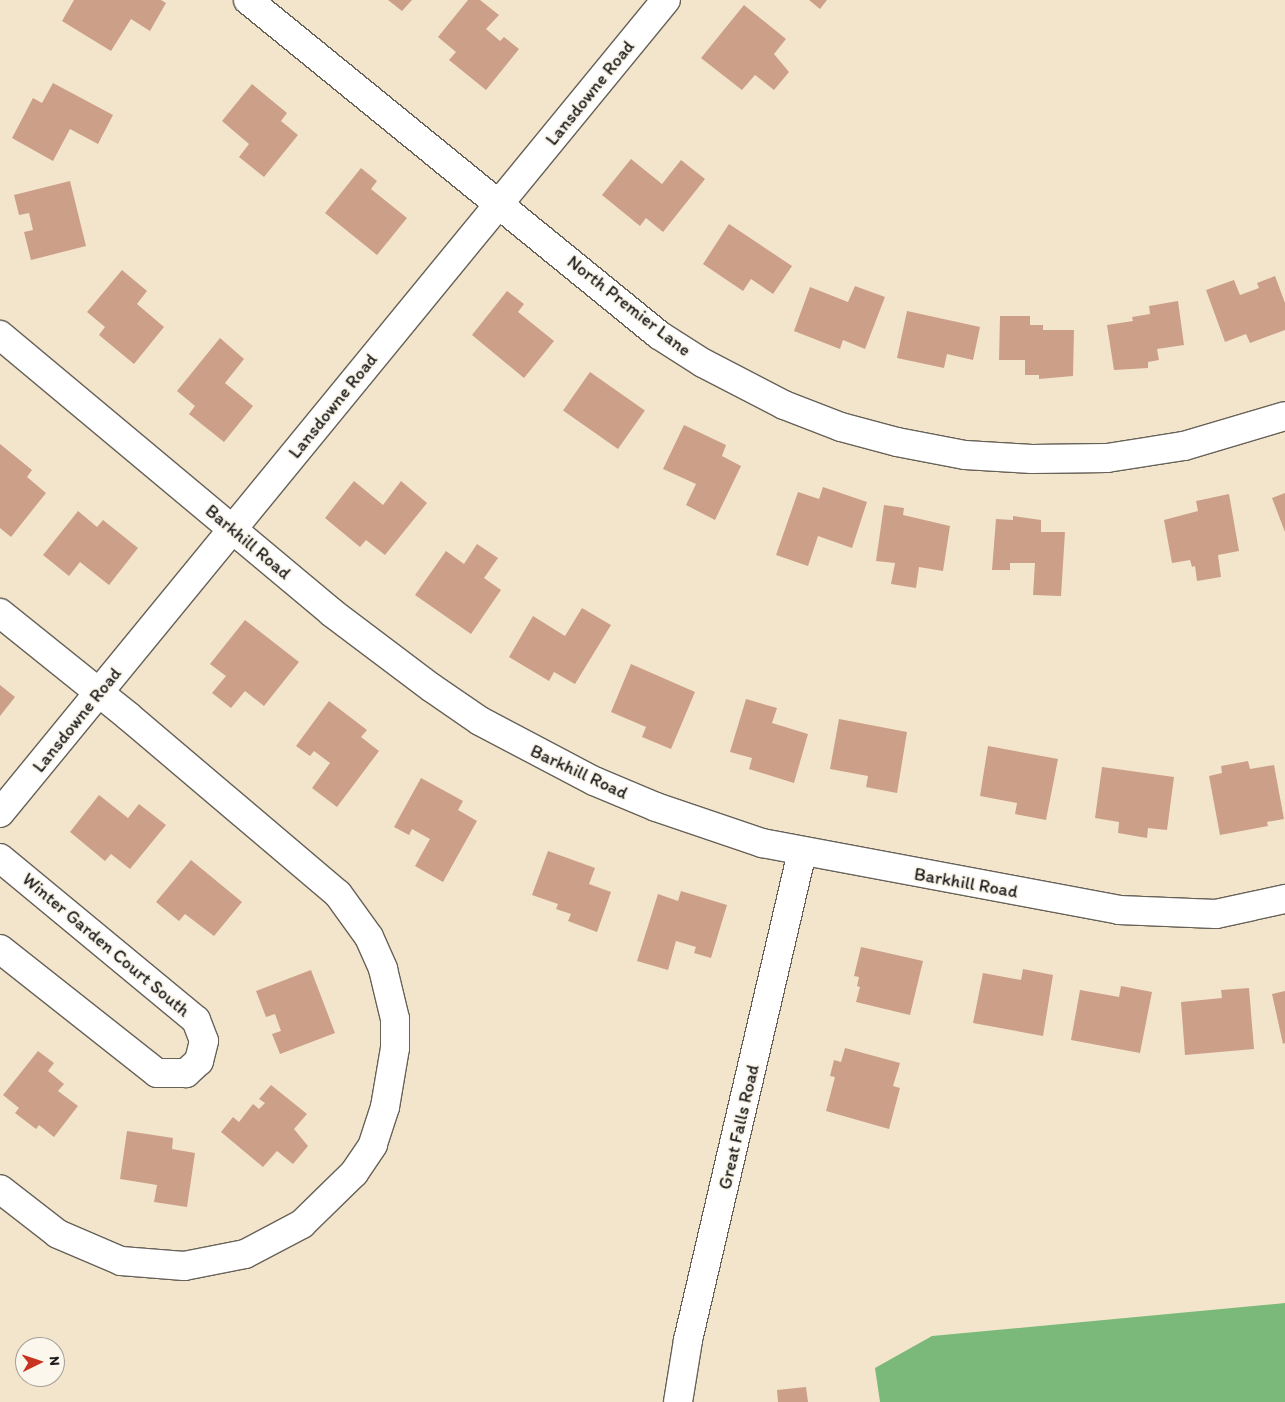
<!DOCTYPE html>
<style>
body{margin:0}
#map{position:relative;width:1285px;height:1402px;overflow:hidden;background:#f3e5cb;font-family:Itim,sans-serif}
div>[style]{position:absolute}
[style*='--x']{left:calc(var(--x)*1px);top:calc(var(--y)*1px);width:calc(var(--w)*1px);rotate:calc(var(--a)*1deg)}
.forest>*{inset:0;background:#7ab97a}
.building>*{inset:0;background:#cc9f89;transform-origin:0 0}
.roads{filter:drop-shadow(1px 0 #676259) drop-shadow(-1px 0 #676259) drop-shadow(0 1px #676259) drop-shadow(0 -1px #676259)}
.minor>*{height:28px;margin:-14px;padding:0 14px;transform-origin:14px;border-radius:14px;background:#fff}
span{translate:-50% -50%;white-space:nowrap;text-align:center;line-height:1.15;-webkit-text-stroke:4px #fbf7ec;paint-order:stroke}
.street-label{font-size:18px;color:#1c1c1c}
.north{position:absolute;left:15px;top:1337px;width:50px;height:50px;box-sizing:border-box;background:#fbf7ec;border:1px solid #a29f99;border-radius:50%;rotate:86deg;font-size:14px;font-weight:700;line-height:20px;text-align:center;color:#1c1c1c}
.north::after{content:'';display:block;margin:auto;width:18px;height:22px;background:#c8321e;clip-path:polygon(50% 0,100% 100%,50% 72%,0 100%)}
</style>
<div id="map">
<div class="forest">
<i style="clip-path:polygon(1285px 1303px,1285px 1402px,880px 1402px,875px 1368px,932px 1336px)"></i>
</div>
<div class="building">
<i style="clip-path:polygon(74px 0,161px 0,166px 3px,150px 31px,131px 19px,111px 51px,62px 21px)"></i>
<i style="clip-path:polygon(388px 0,412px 0,402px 11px)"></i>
<i style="clip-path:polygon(468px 0,480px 0,499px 15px,486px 29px,500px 41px,504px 37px,519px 49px,486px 90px,449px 60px,456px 52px,438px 37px)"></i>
<i style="clip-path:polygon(809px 0,827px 0,820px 9px)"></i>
<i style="clip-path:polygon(744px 5px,786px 39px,774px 54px,789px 72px,774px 90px,755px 75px,742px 90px,701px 58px)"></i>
<i style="clip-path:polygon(53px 83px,113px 115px,98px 144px,70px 129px,53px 161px,12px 138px,33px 98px,42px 103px)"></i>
<i style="clip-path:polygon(252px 84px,287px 113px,281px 121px,298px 135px,264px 177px,239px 157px,249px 144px,222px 121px)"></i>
<i style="clip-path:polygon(631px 159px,662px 184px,681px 160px,705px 179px,663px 232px,646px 218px,640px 226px,602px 195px)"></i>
<i style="clip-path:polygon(361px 168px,377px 181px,371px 189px,407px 218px,377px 255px,325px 213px)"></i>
<i style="clip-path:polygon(70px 181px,86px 246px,31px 260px,24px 232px,33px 230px,29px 213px,19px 215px,14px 195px)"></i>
<i style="clip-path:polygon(729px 224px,792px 266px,773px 294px,751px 279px,743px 291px,703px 264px)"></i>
<i style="clip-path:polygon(122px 270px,147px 291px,137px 304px,164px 327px,134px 364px,99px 335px,105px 327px,87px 312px)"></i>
<i style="clip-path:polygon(1275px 276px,1285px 303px,1285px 330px,1250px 343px,1246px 334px,1225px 342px,1206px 290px,1234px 280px,1240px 295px,1259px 288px,1257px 283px)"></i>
<i style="clip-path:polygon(855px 286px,885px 297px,865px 349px,843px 340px,840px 349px,794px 331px,810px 287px,848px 302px)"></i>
<i style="clip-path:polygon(507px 291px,524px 304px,518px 312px,554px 341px,524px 378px,472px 335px)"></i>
<i style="clip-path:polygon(1178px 301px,1184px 345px,1157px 349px,1159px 360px,1148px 362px,1148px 368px,1114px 370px,1107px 325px,1133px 321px,1132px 317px,1150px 314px,1149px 306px)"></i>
<i style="clip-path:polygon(907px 311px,980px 327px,973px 360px,947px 354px,944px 368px,897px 358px)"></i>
<i style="clip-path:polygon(1000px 316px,1030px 316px,1030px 325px,1043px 325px,1043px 330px,1074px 330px,1073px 376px,1039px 379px,1039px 375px,1025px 375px,1025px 360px,999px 360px)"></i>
<i style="clip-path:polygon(220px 338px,244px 359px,225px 383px,253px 406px,224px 442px,189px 414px,195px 406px,177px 391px)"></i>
<i style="left:590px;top:372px;width:67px;height:47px;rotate:35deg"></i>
<i style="clip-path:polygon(684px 425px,726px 445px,722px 456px,741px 466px,715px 520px,686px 505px,696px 484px,663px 469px)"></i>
<i style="clip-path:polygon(0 444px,32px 470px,27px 477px,46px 493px,11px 537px,0 528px)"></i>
<i style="clip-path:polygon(354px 481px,383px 505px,401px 481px,427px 503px,385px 555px,366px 540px,360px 547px,325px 518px)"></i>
<i style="clip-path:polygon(823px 487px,867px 502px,852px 548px,818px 536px,808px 566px,776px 555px,798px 492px,819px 499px)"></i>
<i style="clip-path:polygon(1285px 493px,1285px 532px,1272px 498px)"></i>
<i style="clip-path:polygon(1229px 494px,1239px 551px,1218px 555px,1221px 577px,1197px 581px,1195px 566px,1192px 567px,1190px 560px,1172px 563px,1164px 520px,1198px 511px,1196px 501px)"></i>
<i style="clip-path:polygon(884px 505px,904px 508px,903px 515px,950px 526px,943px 571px,919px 567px,916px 588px,891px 584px,895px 563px,876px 561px)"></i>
<i style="clip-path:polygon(78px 511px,97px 527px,103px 520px,138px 548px,109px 585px,80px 562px,69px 576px,43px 555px)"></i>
<i style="clip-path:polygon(1013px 516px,1041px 520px,1041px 532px,1065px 532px,1061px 596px,1033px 595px,1035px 563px,1010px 563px,1010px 570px,992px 570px,996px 519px,1013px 520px)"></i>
<i style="clip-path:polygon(477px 544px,498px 558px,484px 578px,501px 590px,471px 634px,415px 595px,446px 551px,464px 564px)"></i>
<i style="clip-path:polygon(582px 608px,611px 625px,575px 684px,554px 672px,549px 681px,509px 657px,533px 616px,565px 636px)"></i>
<i style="clip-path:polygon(245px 620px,299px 662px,264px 706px,245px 691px,231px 708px,212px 693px,226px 676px,210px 664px)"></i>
<i style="clip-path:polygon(631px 664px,695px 692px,671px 749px,642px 737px,646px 727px,611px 712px)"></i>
<i style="clip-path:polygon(0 685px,15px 697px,0 716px)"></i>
<i style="clip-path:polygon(746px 699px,777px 708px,772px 723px,808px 734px,794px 783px,749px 769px,752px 758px,730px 752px)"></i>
<i style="clip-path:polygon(329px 701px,367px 730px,361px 737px,379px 751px,337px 807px,312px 788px,330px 763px,314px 751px,310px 756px,296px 746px)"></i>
<i style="clip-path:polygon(839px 719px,907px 732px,897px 793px,866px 787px,868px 776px,830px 769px)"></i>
<i style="clip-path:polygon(988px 746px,1058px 759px,1046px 820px,1015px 814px,1017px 803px,980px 796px)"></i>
<i style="clip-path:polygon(1248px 761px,1250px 769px,1274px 765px,1284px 819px,1267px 822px,1268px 826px,1220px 835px,1209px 776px,1222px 773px,1221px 766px)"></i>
<i style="clip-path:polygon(1102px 767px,1174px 777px,1167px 830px,1148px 828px,1147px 838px,1118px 833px,1119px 822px,1095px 818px)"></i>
<i style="clip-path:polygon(421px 778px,463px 801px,458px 810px,477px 821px,443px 882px,415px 866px,430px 839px,412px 829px,409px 835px,394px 827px)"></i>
<i style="clip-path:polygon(99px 795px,128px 818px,139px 804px,166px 825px,130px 869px,111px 854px,105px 861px,70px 832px)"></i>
<i style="clip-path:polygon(548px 851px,595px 868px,589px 884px,611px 892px,597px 932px,568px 921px,571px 914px,556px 909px,558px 904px,532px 895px)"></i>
<i style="clip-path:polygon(191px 860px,242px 902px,214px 936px,185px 914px,179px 921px,156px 902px)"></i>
<i style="clip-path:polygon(681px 891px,727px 905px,711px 958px,694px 953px,696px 947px,676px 941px,668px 970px,637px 961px,658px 894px,678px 901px)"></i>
<i style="clip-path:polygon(861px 947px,923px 961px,910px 1015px,856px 1002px,860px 987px,857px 986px,859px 977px,854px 976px)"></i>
<i style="clip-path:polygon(1023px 969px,1053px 975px,1043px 1036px,973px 1023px,983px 973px,1021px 980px)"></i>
<i style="clip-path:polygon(311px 970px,335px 1033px,280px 1054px,272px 1034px,281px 1031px,275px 1014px,266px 1017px,256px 991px)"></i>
<i style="clip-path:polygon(1121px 986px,1152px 992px,1140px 1053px,1071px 1040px,1080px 990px,1119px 997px)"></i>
<i style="clip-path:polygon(1249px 988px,1254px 1049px,1185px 1055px,1181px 1002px,1222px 998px,1221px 990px)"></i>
<i style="clip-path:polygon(1285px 991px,1285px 1043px,1283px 1044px,1272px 994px)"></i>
<i style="clip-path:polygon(845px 1048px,900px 1063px,893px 1086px,900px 1088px,889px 1129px,826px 1111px,835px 1077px,830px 1076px,834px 1060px,841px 1062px)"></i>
<i style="clip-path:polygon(38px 1051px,54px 1063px,48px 1071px,64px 1084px,58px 1091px,78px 1106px,54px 1137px,39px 1125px,36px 1129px,15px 1113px,19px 1108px,3px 1095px)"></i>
<i style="clip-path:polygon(271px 1085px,307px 1114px,294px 1129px,308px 1146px,293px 1164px,277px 1151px,263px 1167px,221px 1132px,233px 1117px,239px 1122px,253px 1104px,259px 1109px,265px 1103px,259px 1099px)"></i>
<i style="clip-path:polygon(127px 1131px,173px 1138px,172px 1149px,195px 1153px,187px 1207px,154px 1202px,157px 1185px,120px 1179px)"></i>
<i style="clip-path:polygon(806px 1387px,808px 1402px,778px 1402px,777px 1390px)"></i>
</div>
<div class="roads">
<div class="minor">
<i style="--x:248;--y:0;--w:530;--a:39.18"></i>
<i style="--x:659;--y:335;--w:52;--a:32.5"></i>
<i style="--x:703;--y:363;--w:91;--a:27.4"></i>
<i style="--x:784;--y:405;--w:61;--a:21.1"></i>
<i style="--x:841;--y:427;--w:58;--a:15"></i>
<i style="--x:897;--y:442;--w:69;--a:10.8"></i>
<i style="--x:965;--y:455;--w:67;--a:3.4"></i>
<i style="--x:1032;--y:459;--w:75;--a:-0.8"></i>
<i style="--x:1107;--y:458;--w:78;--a:-8.9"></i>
<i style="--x:1184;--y:446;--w:105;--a:-16.5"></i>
<i style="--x:0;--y:335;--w:432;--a:39.9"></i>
<i style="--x:331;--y:612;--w:126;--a:37"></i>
<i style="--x:432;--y:688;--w:58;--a:34.5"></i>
<i style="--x:480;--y:721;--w:129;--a:27.8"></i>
<i style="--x:594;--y:781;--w:67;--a:22.8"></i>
<i style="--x:656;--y:807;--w:112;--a:18.8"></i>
<i style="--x:762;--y:843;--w:363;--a:10.6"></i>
<i style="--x:1119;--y:910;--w:97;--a:2.4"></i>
<i style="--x:1216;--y:914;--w:71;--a:-12.3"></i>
<i style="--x:0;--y:613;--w:164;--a:38.8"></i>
<i style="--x:128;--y:716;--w:275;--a:40.3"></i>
<i style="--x:338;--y:894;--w:53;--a:54.2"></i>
<i style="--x:369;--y:937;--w:35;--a:66"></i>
<i style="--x:383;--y:969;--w:51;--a:76.5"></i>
<i style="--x:395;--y:1019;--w:29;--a:90"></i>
<i style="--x:395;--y:1048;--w:60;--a:99.6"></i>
<i style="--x:385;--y:1107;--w:40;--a:108"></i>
<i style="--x:373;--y:1145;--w:34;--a:124"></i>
<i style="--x:354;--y:1173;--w:73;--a:135.6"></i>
<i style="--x:302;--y:1224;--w:64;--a:152.2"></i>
<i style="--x:245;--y:1254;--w:62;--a:168.9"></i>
<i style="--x:184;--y:1266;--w:63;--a:-175.5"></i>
<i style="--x:121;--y:1261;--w:69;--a:-156.8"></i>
<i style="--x:58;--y:1234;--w:73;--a:-142.2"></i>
<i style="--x:0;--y:813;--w:1051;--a:-50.68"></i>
<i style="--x:0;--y:858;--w:254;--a:39.6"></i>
<i style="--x:196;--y:1020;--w:22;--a:69"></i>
<i style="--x:204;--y:1041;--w:21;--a:104"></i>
<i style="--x:199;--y:1061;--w:18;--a:137"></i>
<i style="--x:186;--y:1073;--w:29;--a:180"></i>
<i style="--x:157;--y:1073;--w:200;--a:-141.7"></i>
<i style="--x:678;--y:1402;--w:63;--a:-80.8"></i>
<i style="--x:688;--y:1340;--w:501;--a:-76.85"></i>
</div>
</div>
<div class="street-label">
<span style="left:590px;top:93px;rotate:-51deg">Lansdowne Road</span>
<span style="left:629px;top:306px;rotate:38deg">North Premier Lane</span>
<span style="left:333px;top:406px;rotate:-51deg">Lansdowne Road</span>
<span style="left:248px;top:542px;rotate:40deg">Barkhill Road</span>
<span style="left:77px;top:720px;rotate:-51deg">Lansdowne Road</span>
<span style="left:579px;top:772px;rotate:25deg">Barkhill Road</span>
<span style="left:966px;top:883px;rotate:10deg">Barkhill Road</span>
<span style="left:106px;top:945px;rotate:40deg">Winter Garden Court South</span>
<span style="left:739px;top:1127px;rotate:-77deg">Great Falls Road</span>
</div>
<div class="north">N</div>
</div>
